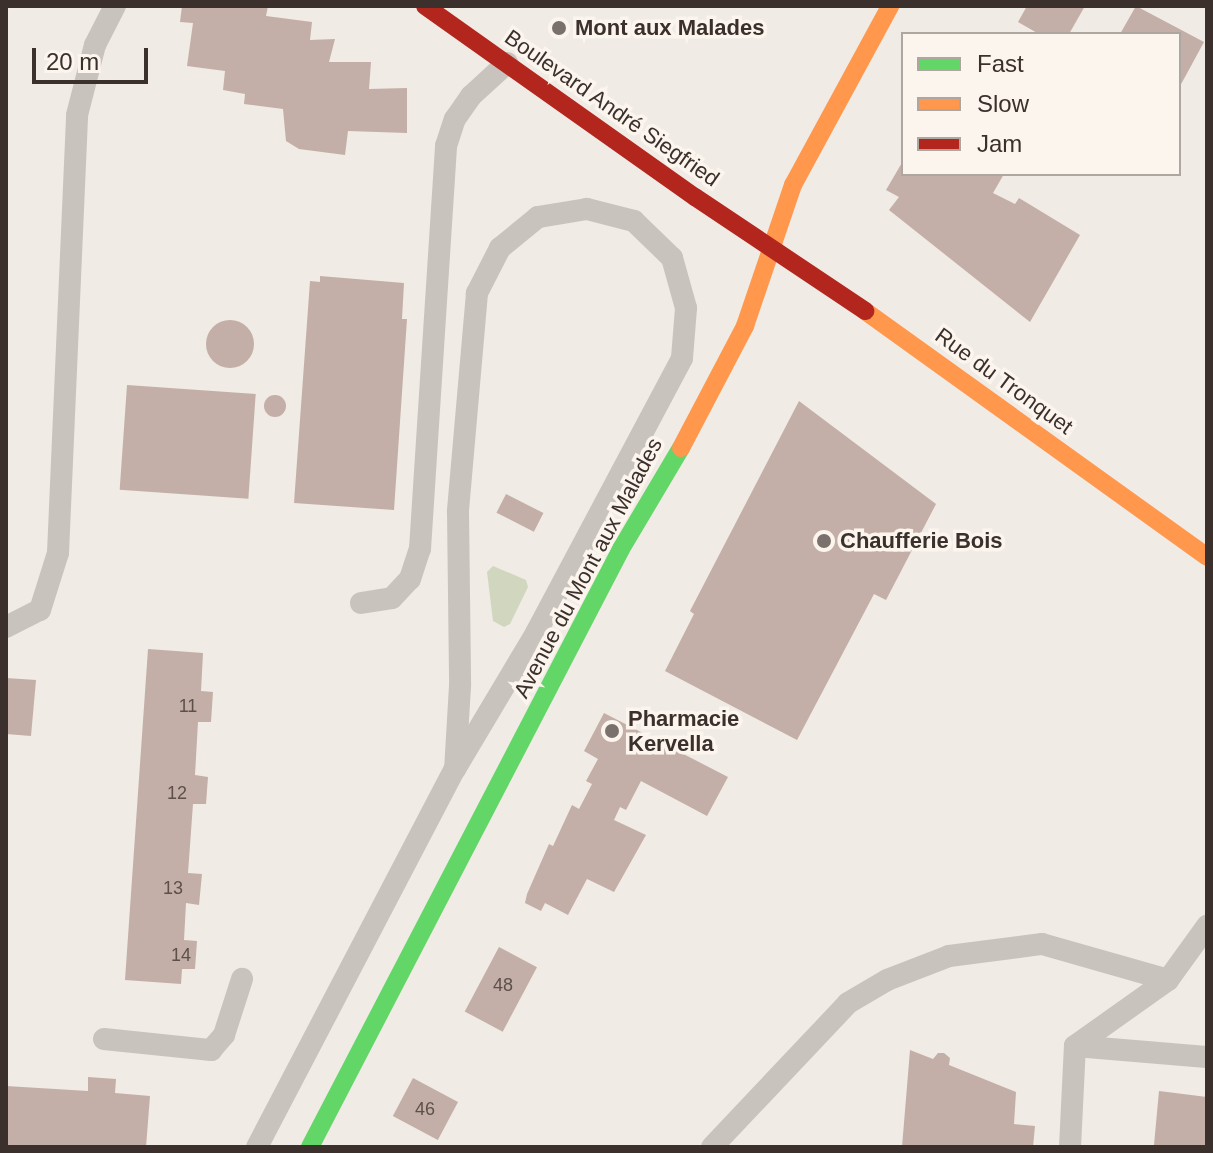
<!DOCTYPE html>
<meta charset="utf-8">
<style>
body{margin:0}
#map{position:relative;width:1213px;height:1153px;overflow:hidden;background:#f0ebe5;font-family:Helvetica,sans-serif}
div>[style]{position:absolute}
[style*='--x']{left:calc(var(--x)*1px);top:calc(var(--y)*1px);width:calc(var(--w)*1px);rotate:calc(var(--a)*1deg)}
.green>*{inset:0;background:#d1d6bf}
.building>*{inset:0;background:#c3afa7;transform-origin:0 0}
.round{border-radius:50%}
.lane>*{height:22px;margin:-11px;padding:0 11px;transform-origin:11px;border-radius:11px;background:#c9c3be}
.fast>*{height:18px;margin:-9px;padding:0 9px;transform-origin:9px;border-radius:9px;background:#63d668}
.slow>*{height:18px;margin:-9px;padding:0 9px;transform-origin:9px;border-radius:9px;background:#ff974d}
.jam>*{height:18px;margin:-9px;padding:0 9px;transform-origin:9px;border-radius:9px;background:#b3261e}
.dots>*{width:22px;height:22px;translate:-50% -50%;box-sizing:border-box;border:4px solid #fbf5ee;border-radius:50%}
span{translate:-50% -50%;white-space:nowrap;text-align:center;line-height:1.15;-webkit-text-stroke:7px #fbf5ee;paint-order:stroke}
.number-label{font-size:18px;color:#5d504a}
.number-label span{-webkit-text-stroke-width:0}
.poi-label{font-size:22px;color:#3b302b;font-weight:700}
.left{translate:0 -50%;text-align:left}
.street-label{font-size:22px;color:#3b302b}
.frame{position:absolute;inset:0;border:8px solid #3b302b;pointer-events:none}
.legend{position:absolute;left:901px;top:32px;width:280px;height:144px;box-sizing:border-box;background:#fbf5ee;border:2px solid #aea6a0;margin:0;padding:10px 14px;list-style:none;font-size:24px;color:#3b302b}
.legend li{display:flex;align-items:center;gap:16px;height:40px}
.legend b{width:40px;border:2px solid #aea6a0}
.scale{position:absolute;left:32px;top:48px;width:116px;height:36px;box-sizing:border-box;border:4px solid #3b302b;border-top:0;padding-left:10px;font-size:24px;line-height:28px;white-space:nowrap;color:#3b302b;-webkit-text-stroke:6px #fbf5ee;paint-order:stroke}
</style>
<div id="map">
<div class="green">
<i style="clip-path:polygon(493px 566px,526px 580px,528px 587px,510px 624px,504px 627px,493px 621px,487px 572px)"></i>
</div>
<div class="building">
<i style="clip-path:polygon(182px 6px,268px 6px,266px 16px,312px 22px,310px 40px,335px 39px,329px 62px,371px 62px,369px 89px,407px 88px,407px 133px,348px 131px,345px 155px,299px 149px,286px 141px,283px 109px,244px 104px,245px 94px,223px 90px,225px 71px,187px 66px,193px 23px,180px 22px)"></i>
<i style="clip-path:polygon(1027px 6px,1085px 6px,1069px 34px,1039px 34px,1018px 22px)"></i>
<i style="clip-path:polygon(1136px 6px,1204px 42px,1179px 88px,1179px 34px,1120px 34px)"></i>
<i style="clip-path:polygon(903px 161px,903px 174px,1004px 174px,993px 193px,1015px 204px,1019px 198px,1080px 235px,1030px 322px,889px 210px,899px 197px,886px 190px)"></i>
<i style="clip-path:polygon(320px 276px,404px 283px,402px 319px,407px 319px,394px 510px,294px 503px,310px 281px,320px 282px)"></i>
<i class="round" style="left:206px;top:320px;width:48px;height:48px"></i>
<i style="left:127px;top:385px;width:129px;height:105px;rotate:4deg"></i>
<i class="round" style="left:264px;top:395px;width:22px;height:22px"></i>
<i style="clip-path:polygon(799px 401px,936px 504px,886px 600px,874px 594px,797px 740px,665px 671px,694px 614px,690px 611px)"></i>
<i style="left:506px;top:494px;width:42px;height:21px;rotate:27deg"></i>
<i style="clip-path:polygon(148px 649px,203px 653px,201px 691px,213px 692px,211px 722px,198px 722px,195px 775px,208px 777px,206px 804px,193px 804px,188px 873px,202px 874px,199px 905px,186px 903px,184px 940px,197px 941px,195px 969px,182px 969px,181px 984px,125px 980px)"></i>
<i style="clip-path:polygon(6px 678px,36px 680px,31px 736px,6px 734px)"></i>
<i style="clip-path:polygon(604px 713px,728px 777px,707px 816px,641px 781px,626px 810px,620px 807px,614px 820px,646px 835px,614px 892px,587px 879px,568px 915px,545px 903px,541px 911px,525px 903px,527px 894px,549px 844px,553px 846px,572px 805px,579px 809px,592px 784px,586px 781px,598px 759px,584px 751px)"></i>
<i style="left:499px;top:947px;width:43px;height:73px;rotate:28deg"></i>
<i style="clip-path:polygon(910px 1050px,933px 1059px,938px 1053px,944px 1053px,950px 1058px,949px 1065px,1016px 1092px,1014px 1124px,1035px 1126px,1033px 1147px,902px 1147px)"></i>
<i style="clip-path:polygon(88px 1077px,116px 1079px,115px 1093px,150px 1096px,146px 1147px,6px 1147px,6px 1086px,88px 1091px)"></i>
<i style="left:413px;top:1078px;width:51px;height:43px;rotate:28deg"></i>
<i style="clip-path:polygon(1159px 1091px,1207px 1097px,1207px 1147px,1154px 1145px)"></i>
</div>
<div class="lane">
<i style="--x:361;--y:603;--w:31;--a:-9"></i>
<i style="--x:392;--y:598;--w:26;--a:-47"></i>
<i style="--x:410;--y:579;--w:32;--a:-72"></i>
<i style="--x:420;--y:549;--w:404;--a:-86.3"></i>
<i style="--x:446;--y:146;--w:28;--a:-72"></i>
<i style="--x:455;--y:119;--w:28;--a:-55"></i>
<i style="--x:471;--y:96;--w:49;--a:-42.5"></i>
<i style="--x:6;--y:627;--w:38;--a:-27"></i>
<i style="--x:40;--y:610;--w:60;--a:-72.5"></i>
<i style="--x:58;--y:553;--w:438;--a:-87.5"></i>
<i style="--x:77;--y:115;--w:72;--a:-75.6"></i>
<i style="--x:95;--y:45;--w:44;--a:-62.9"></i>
<i style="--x:104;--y:1039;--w:108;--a:5.9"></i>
<i style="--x:211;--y:1050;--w:20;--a:-49"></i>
<i style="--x:224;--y:1035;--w:59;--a:-72.2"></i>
<i style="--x:1075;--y:1046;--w:114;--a:-35.4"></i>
<i style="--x:1168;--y:980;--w:67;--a:-54.2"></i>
<i style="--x:1075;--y:1046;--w:132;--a:4.8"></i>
<i style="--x:257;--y:1147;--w:427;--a:-62.4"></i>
<i style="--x:455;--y:769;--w:158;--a:-59.2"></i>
<i style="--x:536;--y:633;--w:311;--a:-62"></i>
<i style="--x:682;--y:358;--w:50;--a:-85.4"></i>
<i style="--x:686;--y:308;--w:52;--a:-105.6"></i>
<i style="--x:672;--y:258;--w:53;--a:-135.8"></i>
<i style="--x:634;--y:221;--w:49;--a:-165.7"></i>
<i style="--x:587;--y:209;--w:50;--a:170.7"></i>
<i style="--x:538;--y:217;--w:49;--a:140.8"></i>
<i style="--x:500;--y:248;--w:51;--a:117.1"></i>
<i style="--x:477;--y:293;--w:220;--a:95"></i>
<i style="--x:458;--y:512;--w:174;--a:89.3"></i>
<i style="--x:460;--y:686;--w:83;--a:93.4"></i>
<i style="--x:712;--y:1147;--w:198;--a:-46.6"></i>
<i style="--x:848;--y:1003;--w:45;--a:-30.5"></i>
<i style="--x:887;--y:980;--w:66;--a:-21.2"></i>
<i style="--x:949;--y:956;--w:94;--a:-7.4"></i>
<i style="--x:1042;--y:944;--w:131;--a:15.9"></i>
<i style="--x:1070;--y:1147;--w:101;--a:-87.2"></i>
</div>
<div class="fast">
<i style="--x:310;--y:1147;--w:674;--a:-62.52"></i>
<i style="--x:621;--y:549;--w:117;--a:-59.3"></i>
</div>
<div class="slow">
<i style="--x:865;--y:311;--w:421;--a:35.7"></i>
<i style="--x:681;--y:448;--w:138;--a:-62.3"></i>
<i style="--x:745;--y:326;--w:149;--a:-71.2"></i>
<i style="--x:793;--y:185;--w:204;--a:-61.5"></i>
</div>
<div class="jam">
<i style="--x:425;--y:6;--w:331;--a:35.3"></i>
<i style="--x:695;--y:197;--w:205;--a:33.8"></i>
</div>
<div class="dots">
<i style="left:559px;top:28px;background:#7a716c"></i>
<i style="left:824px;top:541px;background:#7a716c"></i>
<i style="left:612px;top:731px;background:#7a716c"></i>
</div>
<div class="number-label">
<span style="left:188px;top:706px">11</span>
<span style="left:177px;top:793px">12</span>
<span style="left:173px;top:888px">13</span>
<span style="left:181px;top:955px">14</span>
<span style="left:503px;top:985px">48</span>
<span style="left:425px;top:1109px">46</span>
</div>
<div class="poi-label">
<span class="left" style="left:575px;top:28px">Mont aux Malades</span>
<span class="left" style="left:840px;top:541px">Chaufferie Bois</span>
<span class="left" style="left:628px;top:731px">Pharmacie<br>Kervella</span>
</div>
<div class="street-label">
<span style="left:612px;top:108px;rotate:35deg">Boulevard André Siegfried</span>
<span style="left:1004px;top:381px;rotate:36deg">Rue du Tronquet</span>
<span style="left:588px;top:568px;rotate:-62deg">Avenue du Mont aux Malades</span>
</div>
<div class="frame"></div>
<ul class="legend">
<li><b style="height:10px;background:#63d668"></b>Fast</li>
<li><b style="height:10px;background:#ff974d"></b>Slow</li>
<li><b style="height:10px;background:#b3261e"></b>Jam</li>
</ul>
<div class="scale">20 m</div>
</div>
